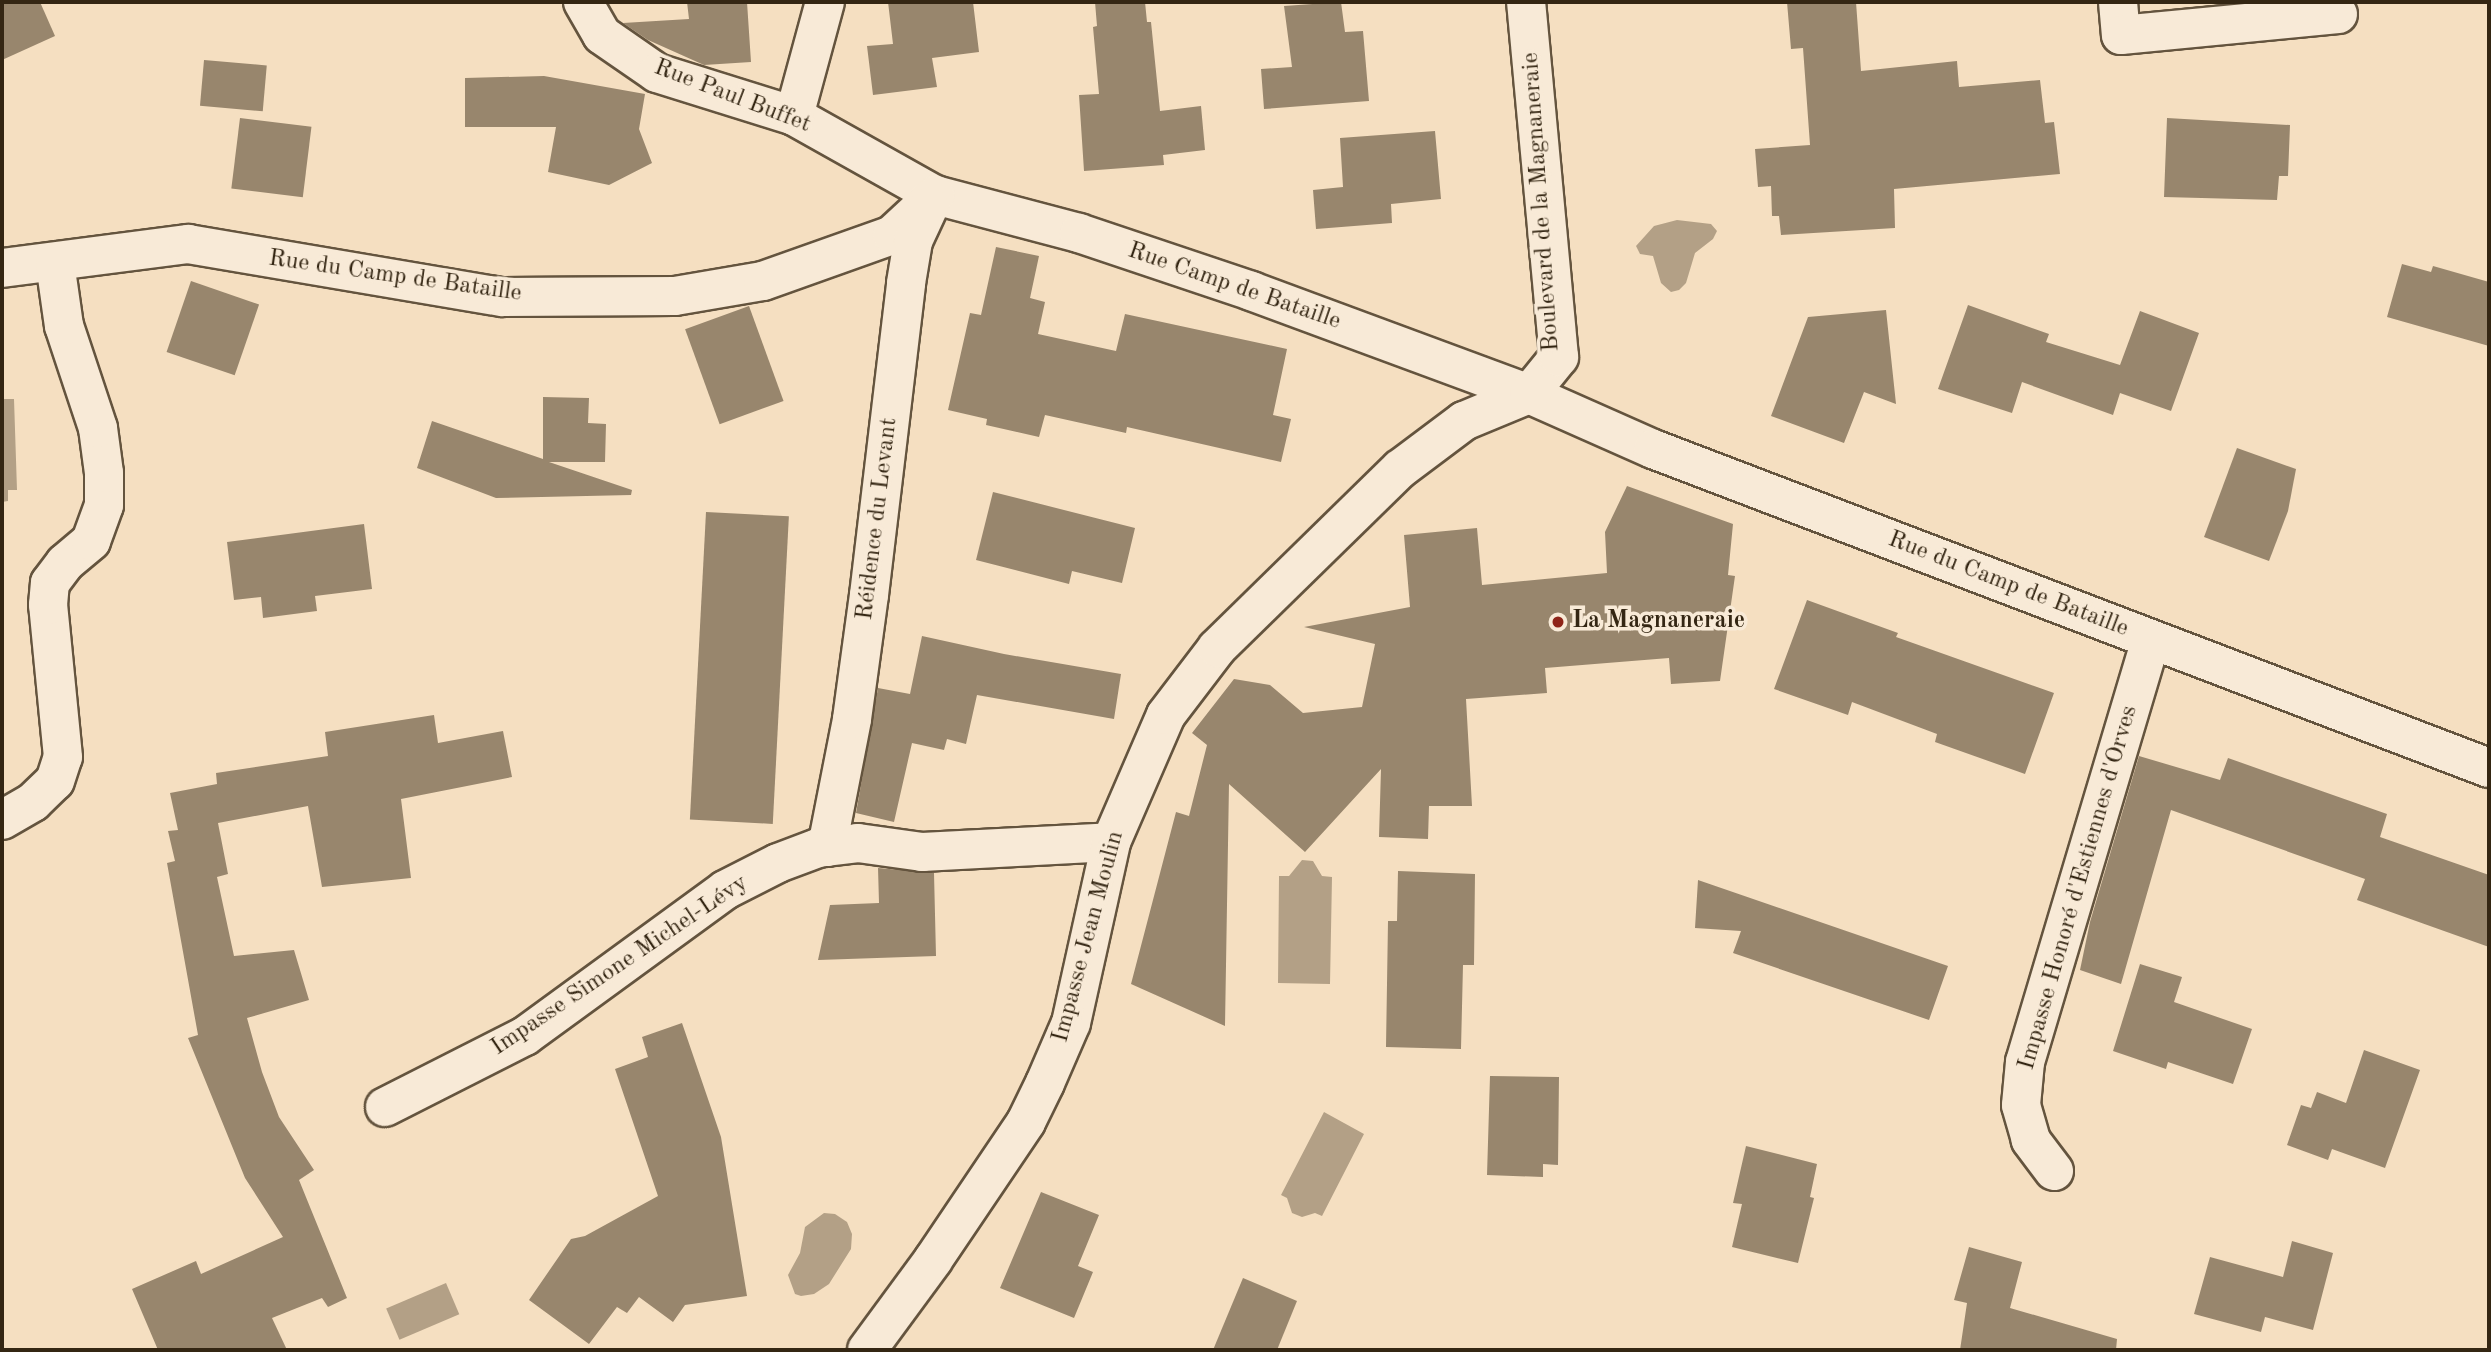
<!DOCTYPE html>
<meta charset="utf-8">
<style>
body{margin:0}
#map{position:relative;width:2491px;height:1352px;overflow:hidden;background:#f5dfc1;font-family:"Old Standard TT",serif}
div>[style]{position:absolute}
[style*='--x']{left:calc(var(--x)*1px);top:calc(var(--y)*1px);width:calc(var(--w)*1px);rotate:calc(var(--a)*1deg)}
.water>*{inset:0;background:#b3a086;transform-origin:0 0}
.building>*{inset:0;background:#98866d;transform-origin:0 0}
.roads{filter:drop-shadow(2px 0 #64543e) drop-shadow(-2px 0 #64543e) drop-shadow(0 2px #64543e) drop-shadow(0 -2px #64543e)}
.minor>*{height:38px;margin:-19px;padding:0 19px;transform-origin:19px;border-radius:19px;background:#f8ead7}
.dots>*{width:19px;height:19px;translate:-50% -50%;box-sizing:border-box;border:4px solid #f8ead7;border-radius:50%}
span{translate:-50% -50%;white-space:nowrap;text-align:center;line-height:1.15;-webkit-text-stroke:7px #f8ead7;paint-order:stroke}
.street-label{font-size:24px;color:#342613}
.poi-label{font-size:24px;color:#342613;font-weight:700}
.left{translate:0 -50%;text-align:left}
.frame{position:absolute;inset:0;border:4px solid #342613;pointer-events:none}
</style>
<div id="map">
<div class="water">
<i style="clip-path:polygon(1677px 220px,1711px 224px,1717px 231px,1713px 239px,1695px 253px,1686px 283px,1679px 290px,1671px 292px,1661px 283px,1653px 256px,1640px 254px,1636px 246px,1654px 226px)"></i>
<i style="clip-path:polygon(2px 399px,14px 399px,17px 490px,8px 490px,8px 501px,2px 502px)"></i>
<i style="clip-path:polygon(1302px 860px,1313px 861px,1322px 876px,1332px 877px,1330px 984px,1278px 983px,1279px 876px,1289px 876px)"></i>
<i style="clip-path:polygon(1324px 1112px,1364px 1134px,1322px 1216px,1315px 1213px,1302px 1217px,1292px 1213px,1287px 1198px,1281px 1195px)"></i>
<i style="clip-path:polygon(824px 1213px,835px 1214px,847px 1222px,852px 1234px,851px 1249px,829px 1284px,814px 1294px,801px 1296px,795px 1294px,788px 1275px,800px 1253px,805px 1227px)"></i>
<i style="left:446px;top:1283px;width:34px;height:65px;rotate:67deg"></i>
</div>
<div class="building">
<i style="clip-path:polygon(2px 2px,40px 2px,55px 36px,2px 60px)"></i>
<i style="clip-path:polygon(687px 2px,747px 2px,751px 62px,704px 65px,648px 40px,623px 23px,689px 19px)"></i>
<i style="clip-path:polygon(888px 2px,973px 2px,979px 52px,932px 58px,937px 87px,873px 95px,867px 46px,893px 44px)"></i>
<i style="clip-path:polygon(1095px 2px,1145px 2px,1147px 22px,1151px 22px,1160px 111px,1201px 106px,1205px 150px,1163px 155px,1164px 165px,1084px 171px,1079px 95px,1099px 94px,1093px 27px,1097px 26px)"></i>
<i style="clip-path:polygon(1341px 2px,1345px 32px,1363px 31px,1369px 101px,1264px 109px,1261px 69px,1292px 67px,1284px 6px)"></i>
<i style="clip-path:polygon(1787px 2px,1856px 2px,1861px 71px,1957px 61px,1959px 87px,2040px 80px,2045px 123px,2054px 122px,2060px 174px,1894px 189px,1895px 228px,1781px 235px,1779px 216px,1772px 216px,1771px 186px,1758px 187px,1755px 149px,1810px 145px,1803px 48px,1791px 49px)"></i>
<i style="left:204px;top:60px;width:63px;height:46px;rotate:5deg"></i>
<i style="clip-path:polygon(544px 76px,645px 94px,639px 129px,652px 163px,609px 185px,548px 172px,556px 127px,465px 127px,465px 78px)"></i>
<i style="left:240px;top:118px;width:72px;height:71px;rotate:7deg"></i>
<i style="clip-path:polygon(2167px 118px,2290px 125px,2288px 176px,2279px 176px,2277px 200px,2164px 197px)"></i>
<i style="clip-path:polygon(1435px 131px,1441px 199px,1391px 204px,1392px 223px,1316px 229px,1313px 190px,1343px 187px,1340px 138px)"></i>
<i style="clip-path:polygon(996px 247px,1039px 256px,1030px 298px,1045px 302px,1038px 334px,1116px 351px,1125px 314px,1287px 349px,1273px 415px,1291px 419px,1281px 462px,1127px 427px,1126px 433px,1045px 415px,1039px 437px,986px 425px,987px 419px,948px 410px,970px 313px,981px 315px)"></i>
<i style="clip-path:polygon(2402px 264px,2431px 272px,2433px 266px,2489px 282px,2489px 346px,2387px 317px)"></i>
<i style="left:191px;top:281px;width:72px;height:75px;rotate:19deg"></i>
<i style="clip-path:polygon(1968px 305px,2049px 334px,2046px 342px,2120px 365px,2140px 311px,2199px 333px,2171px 411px,2120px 393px,2113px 415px,2022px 382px,2012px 413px,1938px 389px)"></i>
<i style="left:749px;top:306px;width:101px;height:68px;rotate:70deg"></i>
<i style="clip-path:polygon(1886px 310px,1896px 404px,1864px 392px,1844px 443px,1771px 416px,1808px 317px)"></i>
<i style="clip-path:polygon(543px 397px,589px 398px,588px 423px,606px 424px,605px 462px,549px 462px,632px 490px,631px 495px,496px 498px,417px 468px,432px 421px,543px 459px)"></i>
<i style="clip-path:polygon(2237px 448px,2296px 469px,2288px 511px,2269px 561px,2204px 537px)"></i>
<i style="clip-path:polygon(1627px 486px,1733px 524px,1728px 575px,1735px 576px,1720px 681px,1671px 684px,1669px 658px,1545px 668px,1547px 693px,1466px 699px,1472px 806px,1429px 806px,1428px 839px,1379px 837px,1381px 769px,1305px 852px,1229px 784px,1225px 1026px,1131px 984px,1176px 812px,1189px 816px,1207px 745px,1192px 733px,1234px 679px,1270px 685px,1303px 713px,1362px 707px,1375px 644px,1304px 627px,1410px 607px,1404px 535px,1477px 528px,1482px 585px,1607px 573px,1605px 532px)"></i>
<i style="clip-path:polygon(993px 492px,1135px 528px,1122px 583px,1072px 571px,1069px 584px,976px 560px)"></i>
<i style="left:706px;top:512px;width:83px;height:308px;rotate:3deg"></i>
<i style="clip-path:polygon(364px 524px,372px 589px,315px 596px,317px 611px,263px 618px,261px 597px,234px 600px,227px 542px)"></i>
<i style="clip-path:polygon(1807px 600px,1898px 633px,1896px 637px,2054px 693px,2025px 774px,1935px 742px,1937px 734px,1852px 702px,1848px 715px,1774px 689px)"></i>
<i style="clip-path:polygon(922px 636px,1004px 654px,1121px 674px,1114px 719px,977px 695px,966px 744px,947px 739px,944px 750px,912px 743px,894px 822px,856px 813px,878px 688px,910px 694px)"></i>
<i style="clip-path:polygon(434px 715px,438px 743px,503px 731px,512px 777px,401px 799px,411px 878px,322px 887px,308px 806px,218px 823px,228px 874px,217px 877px,234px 956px,294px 950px,309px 1000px,247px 1018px,262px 1072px,279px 1117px,314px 1170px,299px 1180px,347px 1298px,328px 1307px,322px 1298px,272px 1318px,287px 1350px,158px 1350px,132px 1289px,196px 1261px,201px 1274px,283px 1237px,245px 1178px,188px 1038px,198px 1035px,167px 863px,175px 861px,168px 831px,178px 830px,170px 793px,217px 784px,216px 773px,328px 756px,325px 732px)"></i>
<i style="clip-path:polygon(2139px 756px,2220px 780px,2228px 758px,2387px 814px,2380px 837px,2489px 875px,2489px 947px,2357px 900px,2365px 879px,2171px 810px,2121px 984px,2080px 970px,2090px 922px)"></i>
<i style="clip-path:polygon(878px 868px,934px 873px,936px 956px,818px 960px,830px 905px,879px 903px)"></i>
<i style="clip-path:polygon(1398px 871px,1475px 874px,1474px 965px,1463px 965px,1461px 1049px,1386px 1047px,1388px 921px,1397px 921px)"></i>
<i style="clip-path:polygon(1698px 880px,1948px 966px,1929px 1020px,1733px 953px,1741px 931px,1695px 928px)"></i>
<i style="clip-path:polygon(2140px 964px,2182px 977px,2174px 1002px,2252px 1029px,2233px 1084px,2168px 1062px,2166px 1069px,2113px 1051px)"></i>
<i style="clip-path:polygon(682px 1023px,721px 1137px,747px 1296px,685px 1305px,673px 1322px,639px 1297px,627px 1313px,617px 1307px,589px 1344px,529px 1300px,571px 1239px,585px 1236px,658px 1196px,615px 1069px,648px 1057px,642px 1037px)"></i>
<i style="clip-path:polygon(2364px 1050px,2420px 1070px,2385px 1168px,2332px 1149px,2328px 1160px,2287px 1145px,2301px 1105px,2311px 1108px,2317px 1092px,2346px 1103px)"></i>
<i style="clip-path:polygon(1490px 1076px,1559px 1077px,1558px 1165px,1543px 1164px,1543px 1177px,1487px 1175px)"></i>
<i style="clip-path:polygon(1746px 1146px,1817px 1164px,1810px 1197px,1814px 1198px,1798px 1263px,1732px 1247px,1742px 1204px,1733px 1203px)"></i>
<i style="clip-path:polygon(1041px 1192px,1099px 1215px,1078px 1266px,1093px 1272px,1074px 1318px,1000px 1288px)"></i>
<i style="clip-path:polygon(2292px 1241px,2333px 1253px,2313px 1330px,2265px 1317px,2261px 1332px,2194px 1314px,2210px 1257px,2283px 1277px)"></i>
<i style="clip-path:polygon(1969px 1247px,2022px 1262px,2010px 1308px,2117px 1339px,2116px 1350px,1960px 1350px,1967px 1303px,1954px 1300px)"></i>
<i style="clip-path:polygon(1243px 1278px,1297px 1301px,1277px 1350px,1213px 1350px)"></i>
</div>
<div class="roads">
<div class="minor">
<i style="--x:583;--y:2;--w:38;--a:60"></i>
<i style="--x:602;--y:35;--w:67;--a:34.6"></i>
<i style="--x:657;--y:73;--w:144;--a:17.4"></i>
<i style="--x:794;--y:116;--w:162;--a:29.3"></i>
<i style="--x:935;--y:195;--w:149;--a:14.8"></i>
<i style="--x:1079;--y:233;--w:182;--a:18.6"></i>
<i style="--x:1251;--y:291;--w:296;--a:20.3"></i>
<i style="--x:1529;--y:394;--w:136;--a:23.9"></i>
<i style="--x:1653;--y:449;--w:895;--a:20.89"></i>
<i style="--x:2118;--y:2;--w:33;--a:85"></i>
<i style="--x:2121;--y:35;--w:218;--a:-5.5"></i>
<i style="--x:794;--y:116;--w:118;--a:-74.8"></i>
<i style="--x:2;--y:268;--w:188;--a:-7.4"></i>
<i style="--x:188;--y:244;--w:319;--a:9.6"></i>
<i style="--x:503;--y:297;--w:172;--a:-0.3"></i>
<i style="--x:675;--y:296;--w:89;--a:-9.7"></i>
<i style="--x:763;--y:281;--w:137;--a:-19.6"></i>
<i style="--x:892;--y:235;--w:59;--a:-42.9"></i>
<i style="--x:2;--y:820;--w:36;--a:-30"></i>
<i style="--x:33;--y:802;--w:30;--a:-44"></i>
<i style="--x:55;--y:781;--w:25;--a:-72"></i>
<i style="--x:63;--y:757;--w:153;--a:-95.6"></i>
<i style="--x:48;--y:605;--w:22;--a:-85"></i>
<i style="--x:50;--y:583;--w:25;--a:-53"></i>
<i style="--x:65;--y:563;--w:34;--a:-40"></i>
<i style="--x:91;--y:541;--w:38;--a:-70"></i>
<i style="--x:104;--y:505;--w:32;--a:-90"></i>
<i style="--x:104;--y:473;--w:45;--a:-97.6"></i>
<i style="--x:98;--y:428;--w:108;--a:-108.4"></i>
<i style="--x:64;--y:326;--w:64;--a:-98.1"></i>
<i style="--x:827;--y:847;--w:130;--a:-78.9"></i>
<i style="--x:852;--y:719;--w:125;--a:-82.2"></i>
<i style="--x:869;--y:595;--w:314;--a:-83.2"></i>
<i style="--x:906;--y:283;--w:43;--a:-80.5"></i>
<i style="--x:913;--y:241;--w:38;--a:-65"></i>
<i style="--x:385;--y:1107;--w:157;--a:-26.9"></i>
<i style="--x:525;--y:1036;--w:248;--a:-36.1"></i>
<i style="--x:725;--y:890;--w:59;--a:-27"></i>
<i style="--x:778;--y:863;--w:43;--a:-20.6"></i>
<i style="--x:818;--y:848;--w:40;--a:-7.1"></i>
<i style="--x:858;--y:843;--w:65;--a:8"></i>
<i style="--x:922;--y:852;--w:189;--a:-3"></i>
<i style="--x:2054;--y:1171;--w:39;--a:-127"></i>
<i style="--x:2031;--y:1140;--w:36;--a:-106"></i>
<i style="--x:2021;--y:1105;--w:43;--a:-84.7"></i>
<i style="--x:2025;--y:1062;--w:440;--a:-73.4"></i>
<i style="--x:867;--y:1350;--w:112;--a:-53.7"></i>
<i style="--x:933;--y:1260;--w:166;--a:-56"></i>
<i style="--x:1026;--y:1122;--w:43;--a:-64"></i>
<i style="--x:1045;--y:1083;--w:65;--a:-66.6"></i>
<i style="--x:1071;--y:1023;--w:185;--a:-77.5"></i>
<i style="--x:1111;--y:842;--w:138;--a:-66.6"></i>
<i style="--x:1166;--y:715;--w:84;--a:-52.7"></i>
<i style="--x:1217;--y:648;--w:256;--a:-44.4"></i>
<i style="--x:1400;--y:469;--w:80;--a:-36.9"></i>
<i style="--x:1464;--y:421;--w:70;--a:-22.6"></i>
<i style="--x:1529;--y:394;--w:48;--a:-51"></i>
<i style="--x:1559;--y:357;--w:357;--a:-95.3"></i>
</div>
</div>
<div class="dots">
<i style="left:1558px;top:622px;background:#8f2418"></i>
</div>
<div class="street-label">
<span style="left:732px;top:97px;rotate:21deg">Rue Paul Buffet</span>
<span style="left:1542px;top:202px;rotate:-94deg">Boulevard de la Magnaneraie</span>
<span style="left:395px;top:277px;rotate:8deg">Rue du Camp de Bataille</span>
<span style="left:1234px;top:287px;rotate:19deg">Rue Camp de Bataille</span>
<span style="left:878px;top:519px;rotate:-83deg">Réidence du Levant</span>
<span style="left:2008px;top:585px;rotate:21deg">Rue du Camp de Bataille</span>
<span style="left:2079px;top:888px;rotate:-74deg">Impasse Honoré d'Estiennes d'Orves</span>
<span style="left:1089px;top:937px;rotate:-75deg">Impasse Jean Moulin</span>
<span style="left:620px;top:966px;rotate:-34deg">Impasse Simone Michel-Lévy</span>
</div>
<div class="poi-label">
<span class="left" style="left:1572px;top:622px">La Magnaneraie</span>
</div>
<div class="frame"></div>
</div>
